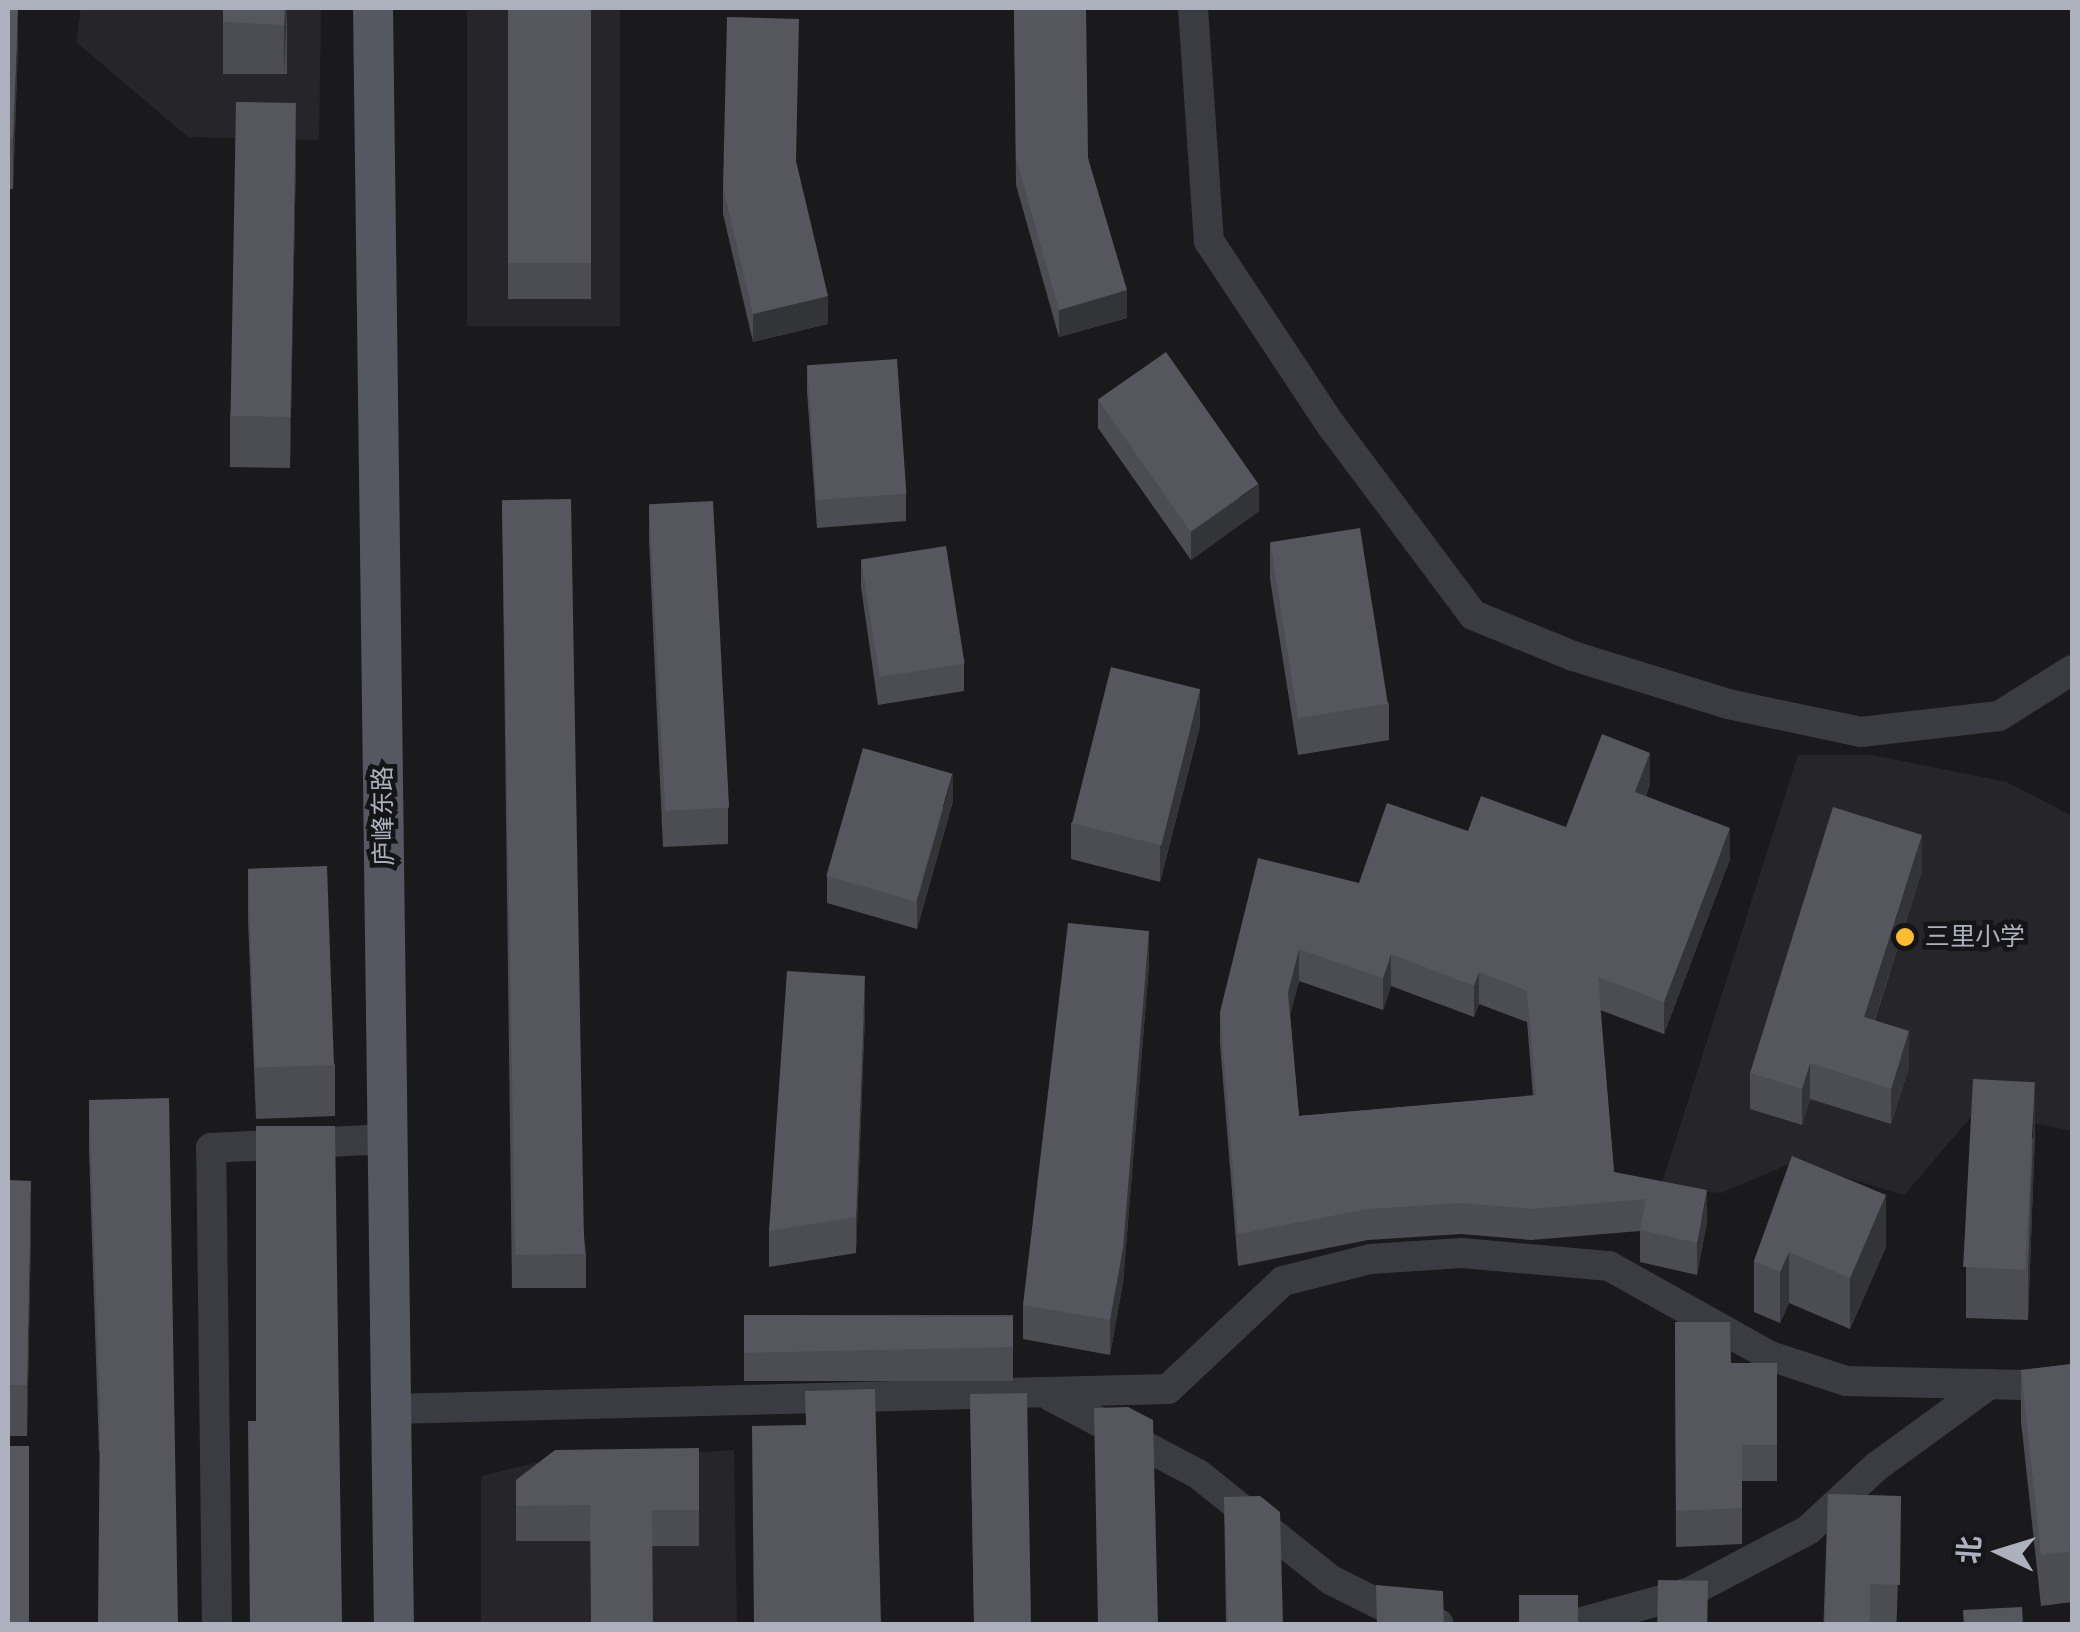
<!DOCTYPE html>
<meta charset="utf-8">
<style>
body{margin:0}
#map{position:relative;width:2080px;height:1632px;overflow:hidden;background:#1a1a1c;font-family:Roboto,"Noto Sans SC",sans-serif}
div>[style]{position:absolute}
[style*='--x']{left:calc(var(--x)*1px);top:calc(var(--y)*1px);width:calc(var(--w)*1px);rotate:calc(var(--a)*1deg)}
.built>*{inset:0;background:#26262a;transform-origin:0 0}
.minor>*{height:30px;margin:-15px;padding:0 15px;transform-origin:15px;border-radius:15px;background:#3b3c42}
.major>*{height:40px;margin:-20px;padding:0 20px;transform-origin:20px;border-radius:20px;background:#565861}
.wall>*{inset:0;background:#4b4d52;transform-origin:0 0}
.shaded-wall>*{inset:0;background:#333438}
.building>*{inset:0;background:#56575e;transform-origin:0 0}
.dots>*{width:28px;height:28px;translate:-50% -50%;box-sizing:border-box;border:5px solid #151518;border-radius:50%}
span{translate:-50% -50%;white-space:nowrap;text-align:center;line-height:1.15;-webkit-text-stroke:9px #151518;paint-order:stroke}
.street-label{font-size:25px;color:#acb1bd}
.poi-label{font-size:25px;color:#acb1bd}
.left{translate:0 -50%;text-align:left}
.frame{position:absolute;inset:0;border:10px solid #acb1bd;pointer-events:none}
.north{position:absolute;left:1950px;top:1502px;width:100px;height:100px;-webkit-text-stroke:8px #151518;paint-order:stroke;rotate:274deg;font-size:28px;font-weight:700;line-height:40px;text-align:center;color:#acb1bd}
.north::after{content:'';display:block;margin:auto;width:35px;height:45px;background:#acb1bd;clip-path:polygon(50% 0,100% 100%,50% 72%,0 100%)}
</style>
<div id="map">
<div class="built">
<i style="clip-path:polygon(81px 8px,321px 8px,319px 140px,188px 137px,76px 42px)"></i>
<i style="left:467px;top:8px;width:153px;height:318px"></i>
<i style="clip-path:polygon(1798px 755px,1872px 755px,2007px 782px,2072px 816px,2072px 1131px,1976px 1111px,1904px 1195px,1794px 1162px,1721px 1193px,1660px 1189px)"></i>
<i style="clip-path:polygon(734px 1450px,737px 1624px,481px 1624px,481px 1476px,534px 1463px)"></i>
</div>
<div class="minor">
<i style="--x:1193;--y:8;--w:234;--a:86.1"></i>
<i style="--x:1209;--y:241;--w:221;--a:56.5"></i>
<i style="--x:1331;--y:425;--w:237;--a:53.2"></i>
<i style="--x:1473;--y:615;--w:108;--a:22.3"></i>
<i style="--x:1573;--y:656;--w:162;--a:17.2"></i>
<i style="--x:1728;--y:704;--w:136;--a:11.9"></i>
<i style="--x:1861;--y:732;--w:139;--a:-6.6"></i>
<i style="--x:1999;--y:716;--w:86;--a:-32.2"></i>
<i style="--x:1052;--y:1397;--w:165;--a:27.8"></i>
<i style="--x:1198;--y:1474;--w:170;--a:38.6"></i>
<i style="--x:1331;--y:1580;--w:89;--a:26.6"></i>
<i style="--x:1411;--y:1620;--w:28;--a:8"></i>
<i style="--x:392;--y:1409;--w:776;--a:-1.48"></i>
<i style="--x:1168;--y:1389;--w:158;--a:-43.2"></i>
<i style="--x:1283;--y:1281;--w:90;--a:-14.2"></i>
<i style="--x:1370;--y:1259;--w:92;--a:-3.7"></i>
<i style="--x:1462;--y:1253;--w:148;--a:5.1"></i>
<i style="--x:1609;--y:1266;--w:184;--a:29.2"></i>
<i style="--x:1770;--y:1356;--w:80;--a:18.2"></i>
<i style="--x:1846;--y:1381;--w:226;--a:1.3"></i>
<i style="--x:217;--y:1624;--w:476;--a:-90.7"></i>
<i style="--x:211;--y:1148;--w:177;--a:-2.9"></i>
<i style="--x:1575;--y:1624;--w:119;--a:-15.5"></i>
<i style="--x:1690;--y:1592;--w:133;--a:-27.7"></i>
<i style="--x:1808;--y:1530;--w:93;--a:-42.8"></i>
<i style="--x:1876;--y:1467;--w:141;--a:-36.1"></i>
</div>
<div class="major">
<i style="--x:373;--y:8;--w:1616;--a:89.26"></i>
</div>
<div class="wall">
<i style="clip-path:polygon(8px 8px,18px 44px,13px 189px,8px 189px)"></i>
<i style="left:223px;top:8px;width:64px;height:66px"></i>
<i style="left:508px;top:8px;width:83px;height:291px"></i>
<i style="clip-path:polygon(1014px 9px,1088px 158px,1127px 318px,1059px 337px,1016px 185px)"></i>
<i style="clip-path:polygon(296px 154px,290px 468px,230px 467px,230px 416px)"></i>
<i style="clip-path:polygon(796px 163px,828px 324px,753px 342px,723px 214px,723px 187px)"></i>
<i style="clip-path:polygon(807px 365px,906px 494px,906px 521px,817px 528px,807px 392px)"></i>
<i style="clip-path:polygon(1098px 400px,1259px 511px,1191px 560px,1098px 428px)"></i>
<i style="clip-path:polygon(502px 500px,586px 1254px,586px 1288px,512px 1288px)"></i>
<i style="clip-path:polygon(649px 504px,728px 808px,728px 844px,663px 847px,649px 540px)"></i>
<i style="clip-path:polygon(1270px 543px,1389px 704px,1389px 740px,1298px 755px,1270px 579px)"></i>
<i style="clip-path:polygon(861px 560px,964px 664px,964px 691px,878px 705px,861px 587px)"></i>
<i style="clip-path:polygon(1200px 726px,1160px 882px,1071px 859px,1071px 823px)"></i>
<i style="clip-path:polygon(evenodd,1650px 784px,1646px 796px,1730px 859px,1664px 1034px,1600px 1010px,1614px 1172px,1707px 1222px,1697px 1275px,1640px 1262px,1640px 1231px,1531px 1240px,1461px 1234px,1368px 1240px,1238px 1266px,1220px 1044px,1220px 1012px,1359px 883px,1468px 831px,1566px 827px,1650px 784px,1299px 981px,1383px 1010px,1391px 986px,1474px 1017px,1479px 1004px,1527px 1022px,1533px 1096px,1299px 1116px,1290px 1015px,1299px 981px)"></i>
<i style="clip-path:polygon(953px 801px,917px 929px,827px 903px,827px 876px)"></i>
<i style="clip-path:polygon(248px 869px,335px 1065px,335px 1116px,256px 1119px,248px 920px)"></i>
<i style="clip-path:polygon(1922px 871px,1875px 1020px,1909px 1067px,1891px 1124px,1810px 1099px,1802px 1125px,1750px 1109px,1750px 1073px)"></i>
<i style="clip-path:polygon(1149px 965px,1123px 1282px,1110px 1355px,1023px 1339px,1023px 1305px)"></i>
<i style="clip-path:polygon(865px 1012px,856px 1253px,769px 1267px,769px 1231px)"></i>
<i style="clip-path:polygon(89px 1100px,178px 1624px,99px 1450px,89px 1151px)"></i>
<i style="clip-path:polygon(2035px 1133px,2028px 1320px,1966px 1318px,1966px 1267px)"></i>
<i style="clip-path:polygon(1792px 1156px,1886px 1247px,1850px 1329px,1789px 1303px,1780px 1323px,1754px 1312px,1754px 1261px)"></i>
<i style="clip-path:polygon(8px 1181px,31px 1232px,27px 1436px,8px 1436px)"></i>
<i style="left:744px;top:1315px;width:269px;height:66px"></i>
<i style="clip-path:polygon(1675px 1322px,1731px 1363px,1777px 1363px,1777px 1481px,1742px 1481px,1742px 1544px,1676px 1547px)"></i>
<i style="clip-path:polygon(2072px 1364px,2072px 1602px,2041px 1606px,2021px 1421px,2021px 1370px)"></i>
<i style="clip-path:polygon(970px 1394px,1031px 1624px,974px 1624px)"></i>
<i style="clip-path:polygon(699px 1448px,699px 1546px,652px 1546px,590px 1541px,516px 1541px,516px 1480px)"></i>
<i style="left:1828px;top:1494px;width:73px;height:130px;rotate:2deg"></i>
<i style="clip-path:polygon(1224px 1497px,1283px 1624px,1226px 1624px)"></i>
</div>
<div class="shaded-wall">
<i style="clip-path:polygon(18px 8px,18px 44px,13px 189px,13px 138px)"></i>
<i style="clip-path:polygon(285px 8px,287px 8px,284px 76px,284px 25px)"></i>
<i style="clip-path:polygon(296px 103px,296px 154px,290px 468px,290px 416px)"></i>
<i style="clip-path:polygon(1127px 290px,1127px 318px,1059px 337px,1059px 310px)"></i>
<i style="clip-path:polygon(828px 296px,828px 324px,753px 342px,753px 314px)"></i>
<i style="clip-path:polygon(1259px 484px,1259px 511px,1191px 560px,1191px 532px)"></i>
<i style="clip-path:polygon(1200px 690px,1200px 726px,1160px 882px,1160px 846px)"></i>
<i style="clip-path:polygon(1650px 753px,1650px 784px,1635px 824px,1635px 792px)"></i>
<i style="clip-path:polygon(953px 773px,953px 801px,917px 929px,917px 901px)"></i>
<i style="clip-path:polygon(1730px 828px,1730px 859px,1664px 1034px,1664px 1002px)"></i>
<i style="clip-path:polygon(1922px 835px,1922px 871px,1864px 1053px,1864px 1017px)"></i>
<i style="clip-path:polygon(1149px 931px,1149px 965px,1123px 1282px,1110px 1355px,1110px 1320px)"></i>
<i style="clip-path:polygon(1299px 949px,1299px 981px,1288px 1023px,1288px 992px)"></i>
<i style="clip-path:polygon(1391px 954px,1391px 986px,1383px 1010px,1383px 978px)"></i>
<i style="clip-path:polygon(1479px 972px,1479px 1004px,1474px 1017px,1474px 986px)"></i>
<i style="clip-path:polygon(865px 976px,865px 1012px,856px 1253px,856px 1217px)"></i>
<i style="clip-path:polygon(1909px 1031px,1909px 1067px,1891px 1124px,1891px 1089px)"></i>
<i style="clip-path:polygon(1810px 1063px,1810px 1099px,1802px 1125px,1802px 1089px)"></i>
<i style="clip-path:polygon(2035px 1082px,2035px 1133px,2028px 1320px,2028px 1269px)"></i>
<i style="clip-path:polygon(31px 1181px,31px 1232px,27px 1436px,27px 1385px)"></i>
<i style="clip-path:polygon(1707px 1190px,1707px 1222px,1697px 1275px,1697px 1243px)"></i>
<i style="clip-path:polygon(1886px 1195px,1886px 1247px,1850px 1329px,1850px 1278px)"></i>
<i style="clip-path:polygon(1789px 1252px,1789px 1303px,1780px 1323px,1780px 1272px)"></i>
</div>
<div class="building">
<i style="clip-path:polygon(8px 8px,18px 8px,13px 138px,8px 138px)"></i>
<i style="clip-path:polygon(223px 8px,285px 8px,284px 25px,223px 22px)"></i>
<i style="left:508px;top:8px;width:83px;height:255px"></i>
<i style="clip-path:polygon(1086px 8px,1088px 158px,1127px 290px,1059px 310px,1016px 158px,1014px 9px)"></i>
<i style="clip-path:polygon(727px 17px,799px 19px,796px 161px,828px 296px,753px 314px,723px 187px)"></i>
<i style="left:236px;top:102px;width:60px;height:314px;rotate:1deg"></i>
<i style="left:1166px;top:352px;width:161px;height:83px;rotate:55deg"></i>
<i style="left:897px;top:359px;width:135px;height:90px;rotate:86deg"></i>
<i style="left:571px;top:499px;width:755px;height:69px;rotate:89deg"></i>
<i style="left:713px;top:501px;width:307px;height:64px;rotate:87deg"></i>
<i style="left:1360px;top:528px;width:178px;height:91px;rotate:81deg"></i>
<i style="left:946px;top:546px;width:119px;height:86px;rotate:81deg"></i>
<i style="left:1111px;top:667px;width:92px;height:161px;rotate:14deg"></i>
<i style="clip-path:polygon(evenodd,1602px 734px,1650px 753px,1635px 792px,1730px 828px,1664px 1002px,1598px 977px,1614px 1172px,1707px 1190px,1697px 1243px,1640px 1230px,1646px 1199px,1531px 1209px,1461px 1203px,1368px 1209px,1238px 1234px,1220px 1012px,1258px 858px,1359px 883px,1387px 803px,1468px 831px,1481px 796px,1566px 827px,1602px 734px,1299px 949px,1383px 978px,1391px 954px,1474px 986px,1479px 972px,1527px 991px,1536px 1095px,1299px 1116px,1288px 992px,1299px 949px)"></i>
<i style="left:863px;top:748px;width:93px;height:133px;rotate:16deg"></i>
<i style="clip-path:polygon(1833px 807px,1922px 835px,1864px 1017px,1909px 1031px,1891px 1089px,1810px 1063px,1802px 1089px,1750px 1073px)"></i>
<i style="left:327px;top:866px;width:199px;height:79px;rotate:88deg"></i>
<i style="clip-path:polygon(1068px 923px,1149px 931px,1123px 1248px,1110px 1320px,1023px 1305px)"></i>
<i style="clip-path:polygon(787px 971px,865px 976px,856px 1217px,769px 1231px)"></i>
<i style="left:1973px;top:1079px;width:62px;height:188px;rotate:3deg"></i>
<i style="clip-path:polygon(169px 1098px,178px 1624px,98px 1624px,100px 1407px,89px 1100px)"></i>
<i style="clip-path:polygon(256px 1126px,335px 1126px,342px 1624px,250px 1624px,248px 1421px,256px 1421px)"></i>
<i style="clip-path:polygon(1792px 1156px,1886px 1195px,1850px 1278px,1789px 1252px,1780px 1272px,1754px 1261px)"></i>
<i style="clip-path:polygon(8px 1180px,31px 1181px,27px 1385px,8px 1385px)"></i>
<i style="clip-path:polygon(744px 1315px,1013px 1317px,1013px 1347px,744px 1353px)"></i>
<i style="clip-path:polygon(1675px 1322px,1730px 1322px,1731px 1363px,1777px 1363px,1777px 1445px,1742px 1445px,1742px 1508px,1676px 1511px)"></i>
<i style="clip-path:polygon(2072px 1364px,2072px 1551px,2041px 1555px,2021px 1370px)"></i>
<i style="clip-path:polygon(875px 1389px,881px 1624px,754px 1624px,752px 1426px,806px 1425px,805px 1391px)"></i>
<i style="left:1027px;top:1393px;width:231px;height:57px;rotate:89deg"></i>
<i style="clip-path:polygon(1128px 1407px,1153px 1420px,1158px 1624px,1098px 1624px,1094px 1408px)"></i>
<i style="left:8px;top:1446px;width:21px;height:178px"></i>
<i style="clip-path:polygon(699px 1448px,699px 1510px,652px 1510px,653px 1624px,591px 1624px,590px 1505px,516px 1506px,516px 1480px,555px 1450px)"></i>
<i style="clip-path:polygon(1828px 1494px,1901px 1496px,1900px 1585px,1870px 1584px,1870px 1623px,1825px 1622px)"></i>
<i style="clip-path:polygon(1260px 1496px,1280px 1512px,1283px 1624px,1228px 1624px,1224px 1497px)"></i>
<i style="left:1658px;top:1580px;width:50px;height:44px;rotate:1deg"></i>
<i style="clip-path:polygon(1376px 1585px,1443px 1591px,1444px 1624px,1377px 1624px)"></i>
<i style="left:1519px;top:1595px;width:59px;height:29px"></i>
<i style="left:2022px;top:1607px;width:17px;height:59px;rotate:87deg"></i>
</div>
<div class="dots">
<i style="left:1905px;top:937px;background:#febd31"></i>
</div>
<div class="street-label">
<span style="left:384px;top:816px;rotate:-91deg">庐峰东路</span>
</div>
<div class="poi-label">
<span class="left" style="left:1925px;top:937px">三里小学</span>
</div>
<div class="frame"></div>
<div class="north">北</div>
</div>
